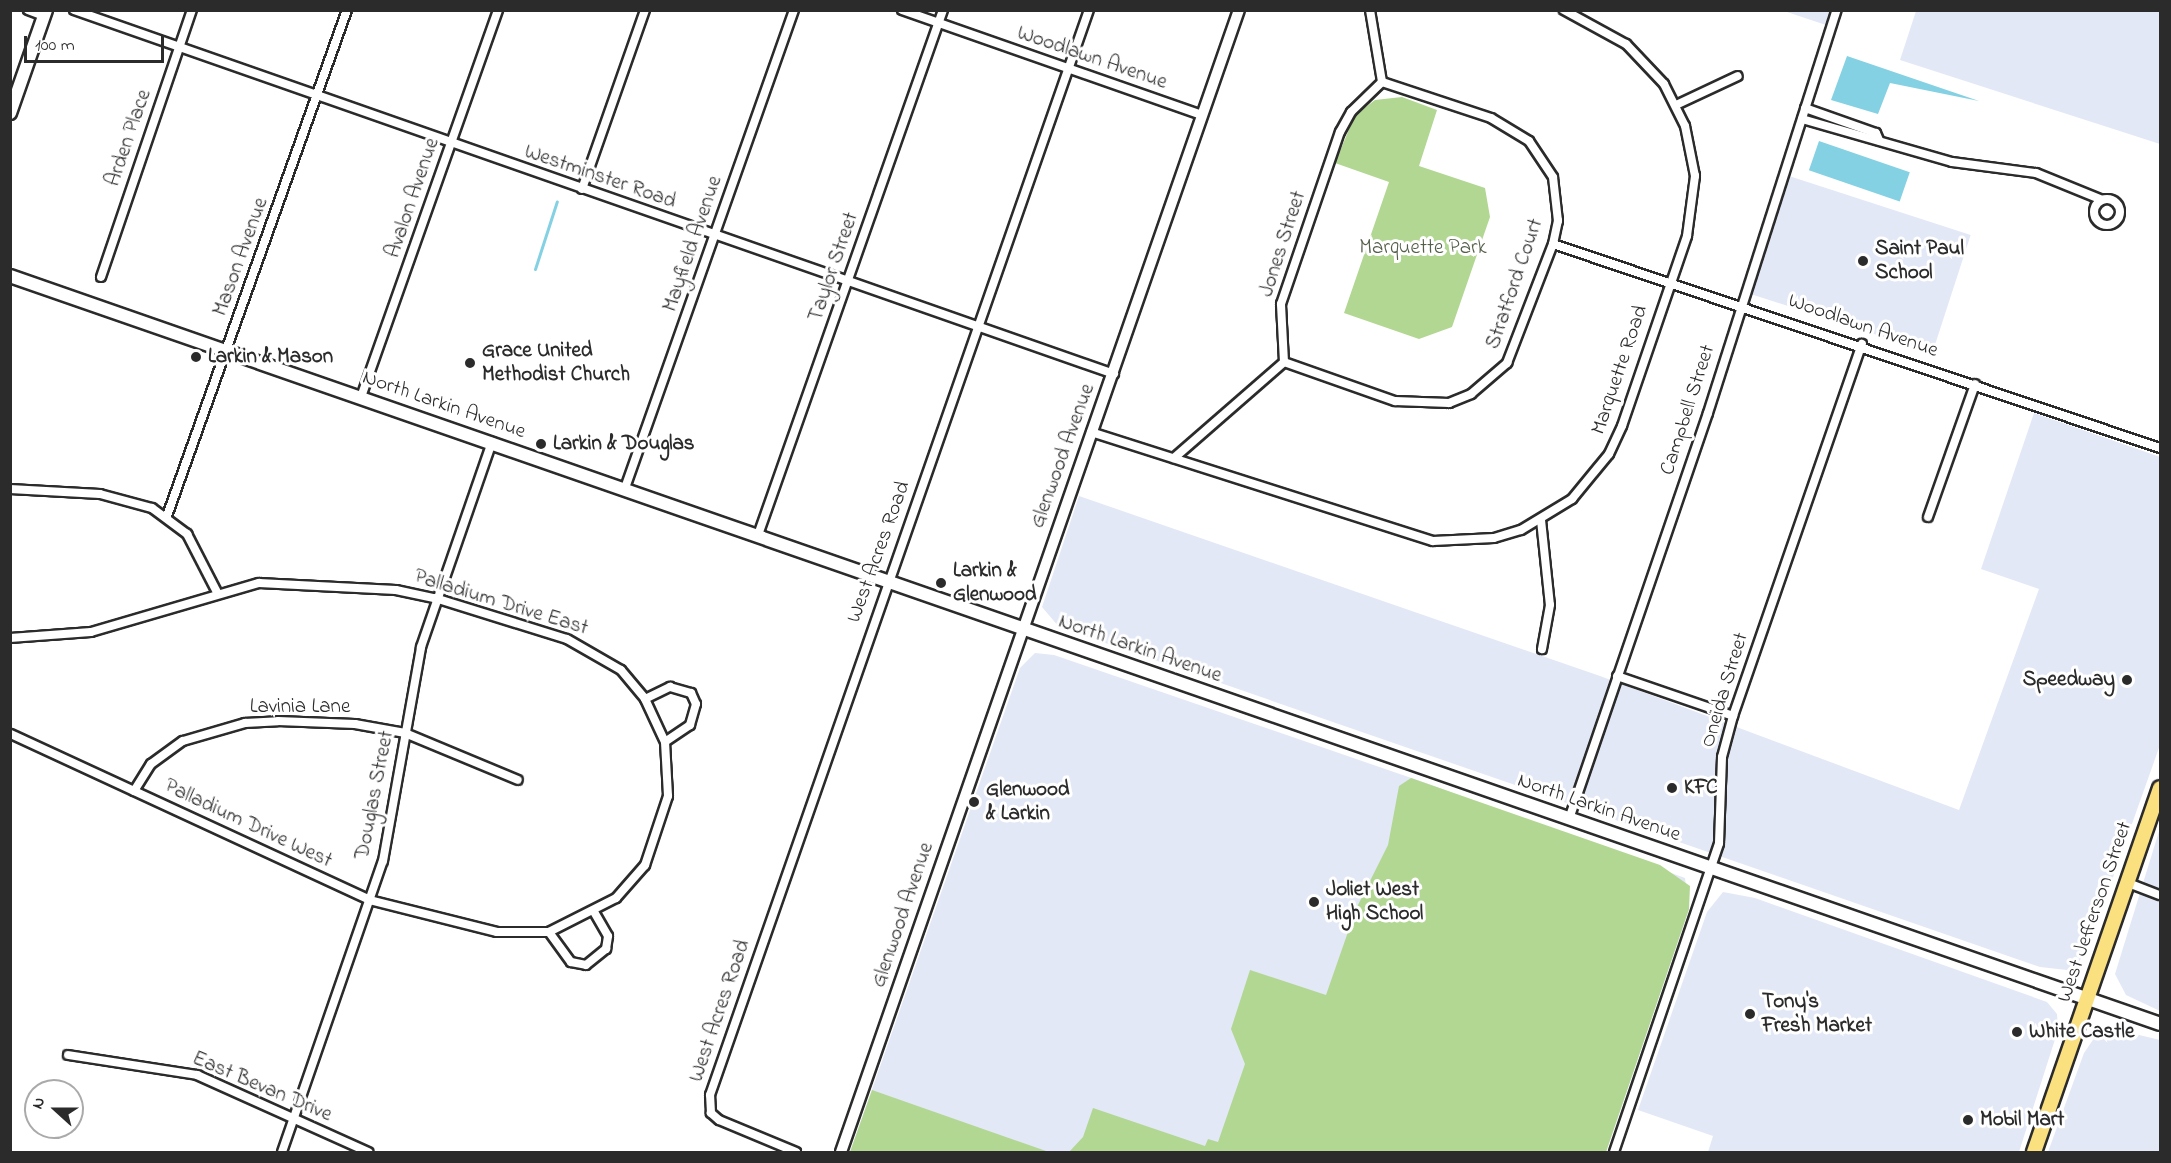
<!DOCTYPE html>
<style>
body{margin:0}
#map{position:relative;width:2171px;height:1163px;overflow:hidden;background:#fff;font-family:"Indie Flower",sans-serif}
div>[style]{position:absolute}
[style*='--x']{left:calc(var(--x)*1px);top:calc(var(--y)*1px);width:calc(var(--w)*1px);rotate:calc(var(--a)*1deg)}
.built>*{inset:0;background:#e2e8f6;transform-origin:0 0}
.green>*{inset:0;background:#b2d792}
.water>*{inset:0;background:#84d1e3;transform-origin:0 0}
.stream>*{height:3px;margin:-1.5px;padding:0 1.5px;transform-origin:1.5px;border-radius:1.5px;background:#84d1e3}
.roads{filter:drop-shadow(2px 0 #2b2b2b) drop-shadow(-2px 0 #2b2b2b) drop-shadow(0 2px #2b2b2b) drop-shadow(0 -2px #2b2b2b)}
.minor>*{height:8px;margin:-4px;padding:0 4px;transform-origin:4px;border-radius:4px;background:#fff}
.minor>.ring{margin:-4px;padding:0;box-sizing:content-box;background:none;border:8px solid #fff;border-radius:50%}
.tertiary>*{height:10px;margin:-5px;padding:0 5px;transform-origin:5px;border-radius:5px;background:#fff}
.secondary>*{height:12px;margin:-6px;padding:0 6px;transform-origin:6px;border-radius:6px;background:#fff}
.primary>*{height:14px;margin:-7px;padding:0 7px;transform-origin:7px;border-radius:7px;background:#fbe080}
.dots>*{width:16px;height:16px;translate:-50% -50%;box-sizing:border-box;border:3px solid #fff;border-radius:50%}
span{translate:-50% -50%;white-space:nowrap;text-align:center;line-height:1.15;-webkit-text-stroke:6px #fff;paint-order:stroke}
.street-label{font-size:21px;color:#2b2b2b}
.park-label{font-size:21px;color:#545f4a}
.poi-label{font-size:21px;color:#2b2b2b;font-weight:700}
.left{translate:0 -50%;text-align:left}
.right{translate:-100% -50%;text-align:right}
.frame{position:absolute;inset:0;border:12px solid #2b2b2b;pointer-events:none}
.north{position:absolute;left:24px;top:1079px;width:60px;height:60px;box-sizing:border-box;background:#fff;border:2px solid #aaa;border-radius:50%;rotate:291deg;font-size:16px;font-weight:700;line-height:24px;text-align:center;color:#2b2b2b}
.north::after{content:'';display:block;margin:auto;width:21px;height:27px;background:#2b2b2b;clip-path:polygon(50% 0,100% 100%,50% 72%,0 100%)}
.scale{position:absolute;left:24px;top:36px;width:140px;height:27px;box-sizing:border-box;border:3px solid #2b2b2b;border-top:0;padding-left:8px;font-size:18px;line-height:21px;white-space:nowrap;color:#2b2b2b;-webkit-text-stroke:4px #fff;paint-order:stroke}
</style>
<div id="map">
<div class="built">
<i style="clip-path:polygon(1784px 11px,1830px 11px,1826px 25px)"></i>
<i style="clip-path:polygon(1916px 11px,2160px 11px,2160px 144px,1900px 60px)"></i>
<i style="left:1789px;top:176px;width:191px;height:124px;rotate:18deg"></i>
<i style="clip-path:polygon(2034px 413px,2160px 457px,2160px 745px,2090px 942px,2078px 964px,2067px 970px,2040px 967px,1059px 627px,1042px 607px,1079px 496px,1600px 676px,1959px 810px,2039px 589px,1981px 569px)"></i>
<i style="clip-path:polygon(1035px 653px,1054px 655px,1423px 782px,1685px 878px,1689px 909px,1606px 1152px,850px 1152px,1020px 668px)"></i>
<i style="clip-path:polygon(2160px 828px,2160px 1011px,2126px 995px,2115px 974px)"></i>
<i style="clip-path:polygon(1723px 892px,1755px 898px,2047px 1002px,2057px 1014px,2058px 1030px,2019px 1152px,1708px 1152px,1713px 1136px,1638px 1110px,1707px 912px)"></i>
<i style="clip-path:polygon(2110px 1028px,2160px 1040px,2160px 1152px,2048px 1152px,2084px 1053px,2099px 1031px)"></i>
</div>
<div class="green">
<i style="clip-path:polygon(1402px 97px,1437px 110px,1419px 166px,1485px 188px,1490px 217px,1452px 327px,1419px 339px,1344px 313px,1389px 182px,1335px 163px,1355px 115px,1375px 100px)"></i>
<i style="clip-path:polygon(1411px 778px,1660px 865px,1690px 886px,1689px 909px,1606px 1152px,1069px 1152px,1083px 1137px,1093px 1108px,1205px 1146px,1208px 1139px,1218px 1142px,1245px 1064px,1231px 1029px,1250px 970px,1326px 995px,1356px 909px,1388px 845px,1399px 786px)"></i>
<i style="clip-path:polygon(872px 1090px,1049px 1152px,850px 1152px)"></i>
</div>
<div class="water">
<i style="clip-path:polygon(1847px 56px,1979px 101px,1890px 83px,1878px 114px,1831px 100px)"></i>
<i style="left:1819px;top:141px;width:96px;height:31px;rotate:19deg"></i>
</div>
<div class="stream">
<i style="--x:535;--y:269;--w:71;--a:-72.1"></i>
</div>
<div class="roads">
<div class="minor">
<i style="--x:28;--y:10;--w:17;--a:21"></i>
<i style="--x:74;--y:10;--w:1102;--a:19.29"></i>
<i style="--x:902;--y:10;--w:318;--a:19.3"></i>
<i style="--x:1370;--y:10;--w:73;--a:80.5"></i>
<i style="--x:1676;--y:105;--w:68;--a:-25.1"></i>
<i style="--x:1805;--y:108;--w:75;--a:19.4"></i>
<i style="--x:1876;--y:133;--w:8;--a:67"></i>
<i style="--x:1802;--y:119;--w:156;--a:16"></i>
<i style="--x:1952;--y:162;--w:85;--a:7.5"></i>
<i style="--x:2036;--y:173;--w:71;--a:22.2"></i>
<i style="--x:582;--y:189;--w:190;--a:-70.6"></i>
<i class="ring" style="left:2094px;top:199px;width:18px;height:18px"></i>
<i style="--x:1553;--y:244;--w:640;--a:18.58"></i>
<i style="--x:101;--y:277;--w:282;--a:-71.2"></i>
<i style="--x:1284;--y:362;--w:118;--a:19.4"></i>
<i style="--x:1395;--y:401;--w:54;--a:2.1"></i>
<i style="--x:1449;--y:403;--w:24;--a:-22"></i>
<i style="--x:1471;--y:394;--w:48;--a:-40.7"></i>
<i style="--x:1507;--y:363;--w:128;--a:-68.9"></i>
<i style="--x:1553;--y:244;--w:24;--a:-78"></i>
<i style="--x:1558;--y:221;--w:44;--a:-96.5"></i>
<i style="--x:1553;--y:177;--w:43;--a:-123.7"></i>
<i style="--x:1529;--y:141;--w:44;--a:-148.8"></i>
<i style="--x:1491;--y:118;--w:115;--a:-161.7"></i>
<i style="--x:1284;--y:362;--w:58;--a:-93"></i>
<i style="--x:1281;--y:304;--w:182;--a:-71.1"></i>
<i style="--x:1340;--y:132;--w:23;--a:-61"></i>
<i style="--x:1351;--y:112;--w:43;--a:-44.1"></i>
<i style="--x:361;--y:397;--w:411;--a:-70.5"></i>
<i style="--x:1091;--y:432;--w:359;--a:17.7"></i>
<i style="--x:1433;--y:541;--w:61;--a:-2.8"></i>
<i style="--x:1494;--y:538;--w:28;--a:-17"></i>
<i style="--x:1521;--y:530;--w:60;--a:-31.3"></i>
<i style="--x:1572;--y:499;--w:58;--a:-50.6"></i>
<i style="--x:1609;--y:454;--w:31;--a:-65"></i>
<i style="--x:1622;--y:426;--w:201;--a:-71.1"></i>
<i style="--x:1687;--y:236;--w:61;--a:-82.4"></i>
<i style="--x:1695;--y:176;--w:51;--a:-101.3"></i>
<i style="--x:1685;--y:126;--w:47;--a:-116.6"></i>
<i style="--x:1664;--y:84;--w:55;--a:-133.5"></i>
<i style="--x:1626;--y:44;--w:71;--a:-151.3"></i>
<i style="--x:1174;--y:458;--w:146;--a:-41.1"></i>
<i style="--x:625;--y:488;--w:507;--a:-70.53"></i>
<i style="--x:10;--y:489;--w:90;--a:3.2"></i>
<i style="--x:100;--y:494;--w:54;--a:15.1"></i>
<i style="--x:152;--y:508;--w:44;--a:36.6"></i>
<i style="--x:187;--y:534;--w:65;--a:62.7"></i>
<i style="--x:167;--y:516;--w:537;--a:-70.42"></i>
<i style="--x:1928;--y:517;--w:141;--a:-70.5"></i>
<i style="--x:1541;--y:520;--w:85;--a:84"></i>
<i style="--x:1550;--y:605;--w:45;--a:100.3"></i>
<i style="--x:758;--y:535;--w:557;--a:-70.59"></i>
<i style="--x:10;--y:638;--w:81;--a:-4.2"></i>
<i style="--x:91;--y:632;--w:175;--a:-16.3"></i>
<i style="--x:259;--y:583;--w:137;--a:2.9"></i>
<i style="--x:396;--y:590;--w:40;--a:12"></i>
<i style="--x:435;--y:598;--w:138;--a:17.3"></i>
<i style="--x:567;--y:639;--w:62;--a:29.9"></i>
<i style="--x:621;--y:670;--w:38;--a:50"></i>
<i style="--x:645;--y:699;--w:47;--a:65.1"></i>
<i style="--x:665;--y:742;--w:54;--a:86.8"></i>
<i style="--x:668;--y:796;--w:73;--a:108.4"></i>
<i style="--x:645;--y:865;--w:44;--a:131.3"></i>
<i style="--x:616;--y:898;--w:75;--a:153.1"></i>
<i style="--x:549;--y:932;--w:52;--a:180"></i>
<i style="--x:497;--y:932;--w:131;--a:-165.9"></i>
<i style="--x:370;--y:900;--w:396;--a:-155.2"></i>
<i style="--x:1617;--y:676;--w:123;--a:19"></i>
<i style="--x:645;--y:699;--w:28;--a:-26"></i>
<i style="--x:670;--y:687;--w:22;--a:16"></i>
<i style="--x:691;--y:693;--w:12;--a:66"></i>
<i style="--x:696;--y:704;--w:22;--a:106"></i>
<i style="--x:690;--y:725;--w:30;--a:146"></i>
<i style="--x:134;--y:791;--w:32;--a:-58"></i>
<i style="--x:151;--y:764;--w:39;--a:-36"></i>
<i style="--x:183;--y:741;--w:65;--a:-16.2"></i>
<i style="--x:245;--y:723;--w:33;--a:-3"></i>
<i style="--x:278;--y:721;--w:77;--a:2.2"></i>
<i style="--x:355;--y:724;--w:51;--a:10.2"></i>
<i style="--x:405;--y:733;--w:122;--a:22.6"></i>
<i style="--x:1569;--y:819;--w:429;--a:-71.1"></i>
<i style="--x:1708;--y:413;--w:423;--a:-72.3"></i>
<i style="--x:2128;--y:883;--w:34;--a:21"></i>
<i style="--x:549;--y:932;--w:37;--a:54"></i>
<i style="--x:571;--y:962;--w:15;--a:11"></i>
<i style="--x:586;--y:965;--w:26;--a:-39"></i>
<i style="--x:606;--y:949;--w:13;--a:-81"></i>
<i style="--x:608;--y:936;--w:28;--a:-120"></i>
<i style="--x:68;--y:1055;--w:131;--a:8.8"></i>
<i style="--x:197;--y:1075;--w:188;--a:24.2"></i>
<i style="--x:282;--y:1152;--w:308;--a:-70.9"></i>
<i style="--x:383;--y:861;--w:217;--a:-79.9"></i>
<i style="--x:421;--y:647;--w:217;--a:-70.9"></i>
<i style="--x:796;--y:1152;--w:83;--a:-157.4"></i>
<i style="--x:719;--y:1120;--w:11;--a:-139"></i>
<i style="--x:711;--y:1113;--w:18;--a:-93"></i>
<i style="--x:710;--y:1095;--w:1149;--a:-70.75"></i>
<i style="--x:1614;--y:1152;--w:326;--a:-71.2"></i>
<i style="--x:1719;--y:843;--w:86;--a:-88"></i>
<i style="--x:1722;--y:757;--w:42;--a:-75"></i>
<i style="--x:1733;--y:716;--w:394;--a:-70.9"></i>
</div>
<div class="tertiary">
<i style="--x:841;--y:1152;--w:1209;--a:-70.79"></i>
</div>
<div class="secondary">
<i style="--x:10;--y:113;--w:109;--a:-70.7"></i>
<i style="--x:10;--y:276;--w:2276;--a:19.18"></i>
</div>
<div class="primary">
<i style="--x:2034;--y:1152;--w:385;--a:-70.9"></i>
</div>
</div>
<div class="dots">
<i style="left:1863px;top:261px;background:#2b2b2b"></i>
<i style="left:196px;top:357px;background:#2b2b2b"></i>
<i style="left:470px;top:363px;background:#2b2b2b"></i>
<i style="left:541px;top:444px;background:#2b2b2b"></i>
<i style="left:941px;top:583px;background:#2b2b2b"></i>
<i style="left:2127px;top:680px;background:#2b2b2b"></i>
<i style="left:1672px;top:788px;background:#2b2b2b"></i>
<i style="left:974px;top:802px;background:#2b2b2b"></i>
<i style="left:1314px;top:902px;background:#2b2b2b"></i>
<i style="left:1750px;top:1014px;background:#2b2b2b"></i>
<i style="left:2017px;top:1032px;background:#2b2b2b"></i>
<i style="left:1968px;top:1120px;background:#2b2b2b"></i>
</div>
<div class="street-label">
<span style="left:1092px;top:58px;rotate:19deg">Woodlawn Avenue</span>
<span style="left:129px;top:138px;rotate:-71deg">Arden Place</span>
<span style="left:600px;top:177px;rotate:19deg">Westminster Road</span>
<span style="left:413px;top:198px;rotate:-71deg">Avalon Avenue</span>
<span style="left:693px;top:244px;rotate:-71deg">Mayfield Avenue</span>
<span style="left:1283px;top:244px;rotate:-72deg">Jones Street</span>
<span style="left:241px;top:257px;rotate:-70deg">Mason Avenue</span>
<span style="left:834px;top:267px;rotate:-71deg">Taylor Street</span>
<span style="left:1515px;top:284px;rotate:-71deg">Stratford Court</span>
<span style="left:1863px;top:326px;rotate:19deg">Woodlawn Avenue</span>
<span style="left:1620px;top:370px;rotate:-71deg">Marquette Road</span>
<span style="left:444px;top:405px;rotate:19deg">North Larkin Avenue</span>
<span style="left:1688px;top:410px;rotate:-72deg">Campbell Street</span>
<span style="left:1063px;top:456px;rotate:-70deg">Glenwood Avenue</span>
<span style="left:879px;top:552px;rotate:-70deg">West Acres Road</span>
<span style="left:501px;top:603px;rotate:17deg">Palladium Drive East</span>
<span style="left:1140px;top:649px;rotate:19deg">North Larkin Avenue</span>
<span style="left:1725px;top:690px;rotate:-73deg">Oneida Street</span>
<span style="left:300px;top:707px">Lavinia Lane</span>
<span style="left:375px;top:795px;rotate:-79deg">Douglas Street</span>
<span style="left:1599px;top:808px;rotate:19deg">North Larkin Avenue</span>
<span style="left:248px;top:824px;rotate:25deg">Palladium Drive West</span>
<span style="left:2095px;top:912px;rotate:-71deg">West Jefferson Street</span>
<span style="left:903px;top:915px;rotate:-71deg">Glenwood Avenue</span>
<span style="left:720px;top:1011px;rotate:-71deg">West Acres Road</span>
<span style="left:262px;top:1087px;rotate:23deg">East Bevan Drive</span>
</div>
<div class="park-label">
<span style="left:1423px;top:248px">Marquette Park</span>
</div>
<div class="poi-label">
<span class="left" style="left:1875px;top:261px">Saint Paul<br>School</span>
<span class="left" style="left:482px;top:363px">Grace United<br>Methodist Church</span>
<span class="left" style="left:208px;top:357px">Larkin &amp; Mason</span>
<span class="left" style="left:553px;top:444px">Larkin &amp; Douglas</span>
<span class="left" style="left:953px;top:583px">Larkin &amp;<br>Glenwood</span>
<span class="right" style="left:2115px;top:680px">Speedway</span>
<span class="left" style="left:1684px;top:788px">KFC</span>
<span class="left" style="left:986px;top:802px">Glenwood<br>&amp; Larkin</span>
<span class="left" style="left:1326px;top:902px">Joliet West<br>High School</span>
<span class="left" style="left:1762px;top:1014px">Tony's<br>Fresh Market</span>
<span class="left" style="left:2029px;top:1032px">White Castle</span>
<span class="left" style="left:1980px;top:1120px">Mobil Mart</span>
</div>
<div class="frame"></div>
<div class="north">N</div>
<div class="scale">100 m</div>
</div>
